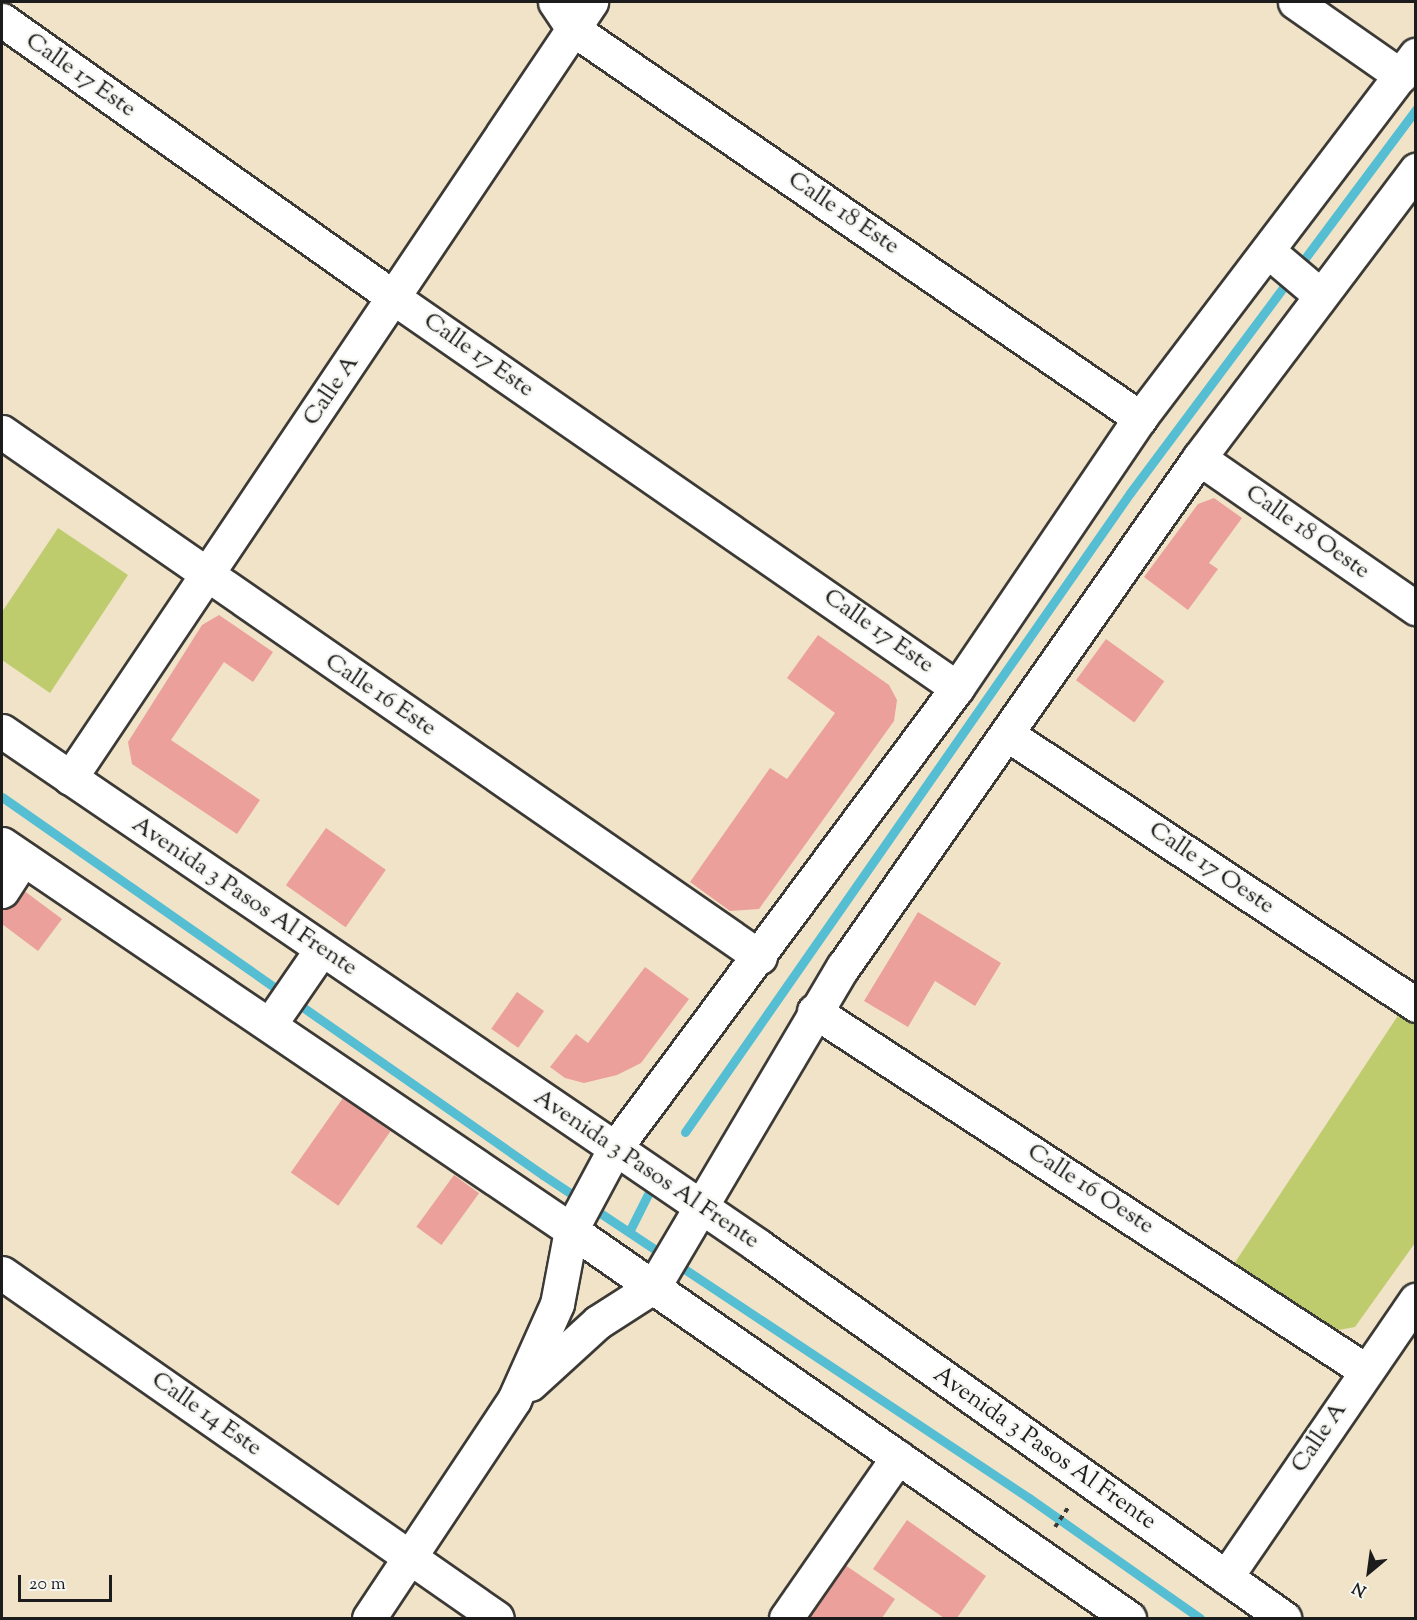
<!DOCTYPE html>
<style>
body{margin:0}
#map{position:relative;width:1417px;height:1620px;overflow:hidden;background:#f0e3c8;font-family:"Sorts Mill Goudy",serif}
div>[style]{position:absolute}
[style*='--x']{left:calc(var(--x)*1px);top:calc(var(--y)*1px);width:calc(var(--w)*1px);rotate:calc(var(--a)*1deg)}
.green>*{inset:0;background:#becc6e}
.stream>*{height:9px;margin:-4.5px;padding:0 4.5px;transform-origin:4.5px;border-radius:4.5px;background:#55bed3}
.building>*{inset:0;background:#eba09b;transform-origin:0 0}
.path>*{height:4px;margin-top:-2px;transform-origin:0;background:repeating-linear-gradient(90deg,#3c3a36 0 4.5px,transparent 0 9px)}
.roads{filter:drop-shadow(2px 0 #3c3a36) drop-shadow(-2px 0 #3c3a36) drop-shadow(0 2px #3c3a36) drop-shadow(0 -2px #3c3a36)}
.minor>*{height:33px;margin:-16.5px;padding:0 16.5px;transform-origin:16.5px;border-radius:16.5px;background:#fff}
.major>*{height:33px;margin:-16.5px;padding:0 16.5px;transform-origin:16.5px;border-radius:16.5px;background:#fff}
span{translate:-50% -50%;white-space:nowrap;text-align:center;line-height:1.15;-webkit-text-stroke:4.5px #f6f6f2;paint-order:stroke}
.street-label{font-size:24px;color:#1c1c1c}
.frame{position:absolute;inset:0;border:3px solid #1c1c1c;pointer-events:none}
.north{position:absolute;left:1339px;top:1542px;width:60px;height:60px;-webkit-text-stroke:4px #f6f6f2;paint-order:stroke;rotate:209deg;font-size:16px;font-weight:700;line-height:24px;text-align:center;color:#1c1c1c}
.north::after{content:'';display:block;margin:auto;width:21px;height:27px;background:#1c1c1c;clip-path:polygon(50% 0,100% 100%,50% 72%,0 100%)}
.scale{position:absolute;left:18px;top:1575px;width:94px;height:27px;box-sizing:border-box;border:3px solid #1c1c1c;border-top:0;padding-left:8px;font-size:18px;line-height:21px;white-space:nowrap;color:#1c1c1c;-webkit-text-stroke:4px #f6f6f2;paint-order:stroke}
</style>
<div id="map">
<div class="green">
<i style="clip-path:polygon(58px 528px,128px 575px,50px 693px,2px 660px,2px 612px)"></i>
<i style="clip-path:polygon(1401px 1011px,1415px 1022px,1415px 1243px,1355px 1327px,1328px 1332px,1234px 1264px)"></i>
</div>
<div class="stream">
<i style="--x:2;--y:797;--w:660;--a:34.94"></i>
<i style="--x:543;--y:1175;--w:584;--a:33.61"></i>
<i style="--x:1029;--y:1498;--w:209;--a:35.1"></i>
<i style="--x:685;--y:1132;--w:779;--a:-55.15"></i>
<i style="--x:1130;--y:493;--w:479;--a:-53.3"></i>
<i style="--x:629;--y:1232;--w:42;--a:-63.4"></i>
</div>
<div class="building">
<i style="clip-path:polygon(1214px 498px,1242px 518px,1209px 563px,1218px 569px,1188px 610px,1144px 577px,1198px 504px)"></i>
<i style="clip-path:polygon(219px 615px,273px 652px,253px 682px,224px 662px,171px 740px,260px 800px,237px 834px,132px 764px,128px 742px,202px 625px)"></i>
<i style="clip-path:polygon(818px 635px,889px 685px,897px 700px,894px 721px,759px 909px,730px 911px,690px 882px,770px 768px,787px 779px,835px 713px,787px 678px)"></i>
<i style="left:1106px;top:639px;width:72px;height:51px;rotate:36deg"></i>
<i style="left:326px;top:828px;width:73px;height:70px;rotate:35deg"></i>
<i style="clip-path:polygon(19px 887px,62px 919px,38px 951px,2px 924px,2px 911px)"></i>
<i style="clip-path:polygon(918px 912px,1001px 963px,975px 1006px,935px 981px,908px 1027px,864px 1001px)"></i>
<i style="clip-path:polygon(645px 967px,689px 999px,641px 1063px,617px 1075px,584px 1083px,565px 1078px,550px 1067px,576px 1034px,588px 1043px)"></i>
<i style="left:517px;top:992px;width:33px;height:45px;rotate:35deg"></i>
<i style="left:343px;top:1098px;width:58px;height:91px;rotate:35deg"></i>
<i style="left:454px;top:1175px;width:31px;height:64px;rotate:36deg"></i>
<i style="clip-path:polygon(907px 1520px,986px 1576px,957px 1618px,944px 1618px,873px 1569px)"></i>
<i style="clip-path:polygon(845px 1565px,895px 1599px,882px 1618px,809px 1618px)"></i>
</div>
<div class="path">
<i style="--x:1055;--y:1527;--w:25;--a:-56"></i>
</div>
<div class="roads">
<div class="minor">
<i style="--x:555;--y:2;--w:32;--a:56"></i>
<i style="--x:573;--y:29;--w:688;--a:34.45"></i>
<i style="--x:1295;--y:2;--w:129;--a:34.9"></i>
<i style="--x:2;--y:20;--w:481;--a:35.3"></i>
<i style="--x:394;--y:298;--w:685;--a:34.71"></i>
<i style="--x:2;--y:432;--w:922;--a:34.71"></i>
<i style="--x:1199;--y:458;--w:264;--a:34.7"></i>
<i style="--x:2;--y:731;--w:741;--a:34.23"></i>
<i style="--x:1007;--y:734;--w:491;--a:33.5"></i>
<i style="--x:70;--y:778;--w:935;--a:-56.12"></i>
<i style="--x:2;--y:844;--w:688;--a:34.15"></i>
<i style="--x:571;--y:1230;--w:75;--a:100.7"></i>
<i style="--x:557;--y:1304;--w:105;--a:114.1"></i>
<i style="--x:514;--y:1400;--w:262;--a:123.6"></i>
<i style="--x:2;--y:891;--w:38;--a:-57"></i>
<i style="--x:814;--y:1011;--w:658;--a:33.09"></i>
<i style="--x:270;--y:1024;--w:90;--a:-55.4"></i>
<i style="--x:2;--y:1273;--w:603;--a:34.88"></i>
<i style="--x:530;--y:1384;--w:92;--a:-42.4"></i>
<i style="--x:598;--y:1322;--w:67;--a:-32.7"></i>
<i style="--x:1226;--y:1577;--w:336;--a:-55.6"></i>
<i style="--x:786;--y:1618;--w:196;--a:-55.2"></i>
</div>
<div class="major">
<i style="--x:1268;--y:251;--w:68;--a:40.2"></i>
<i style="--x:615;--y:1148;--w:172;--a:34.3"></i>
<i style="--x:757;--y:1245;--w:646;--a:35.29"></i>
<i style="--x:654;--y:1286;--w:371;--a:-59.4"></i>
<i style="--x:843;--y:967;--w:621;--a:-55.03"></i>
<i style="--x:1199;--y:458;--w:361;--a:-53"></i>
<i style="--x:1129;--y:1618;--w:680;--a:-145.19"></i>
<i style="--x:571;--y:1230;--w:93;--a:-61.8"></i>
<i style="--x:615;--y:1148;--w:573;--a:-53.37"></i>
<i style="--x:957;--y:688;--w:326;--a:-55.9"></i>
<i style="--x:1140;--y:418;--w:456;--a:-52.8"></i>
</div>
</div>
<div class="street-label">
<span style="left:80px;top:76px;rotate:35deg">Calle 17 Este</span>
<span style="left:843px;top:214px;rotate:34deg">Calle 18 Este</span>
<span style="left:478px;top:356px;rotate:35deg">Calle 17 Este</span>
<span style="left:332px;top:391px;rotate:-56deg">Calle A</span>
<span style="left:1307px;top:533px;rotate:35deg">Calle 18 Oeste</span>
<span style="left:878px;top:632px;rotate:35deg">Calle 17 Este</span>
<span style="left:380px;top:696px;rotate:34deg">Calle 16 Este</span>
<span style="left:1211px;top:869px;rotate:34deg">Calle 17 Oeste</span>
<span style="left:244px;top:897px;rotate:34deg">Avenida 3 Pasos Al Frente</span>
<span style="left:646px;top:1170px;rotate:34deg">Avenida 3 Pasos Al Frente</span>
<span style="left:1090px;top:1190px;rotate:33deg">Calle 16 Oeste</span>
<span style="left:206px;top:1415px;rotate:35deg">Calle 14 Este</span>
<span style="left:1320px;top:1438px;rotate:-56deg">Calle A</span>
<span style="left:1044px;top:1449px;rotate:35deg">Avenida 3 Pasos Al Frente</span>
</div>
<div class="frame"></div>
<div class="north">N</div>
<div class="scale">20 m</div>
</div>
